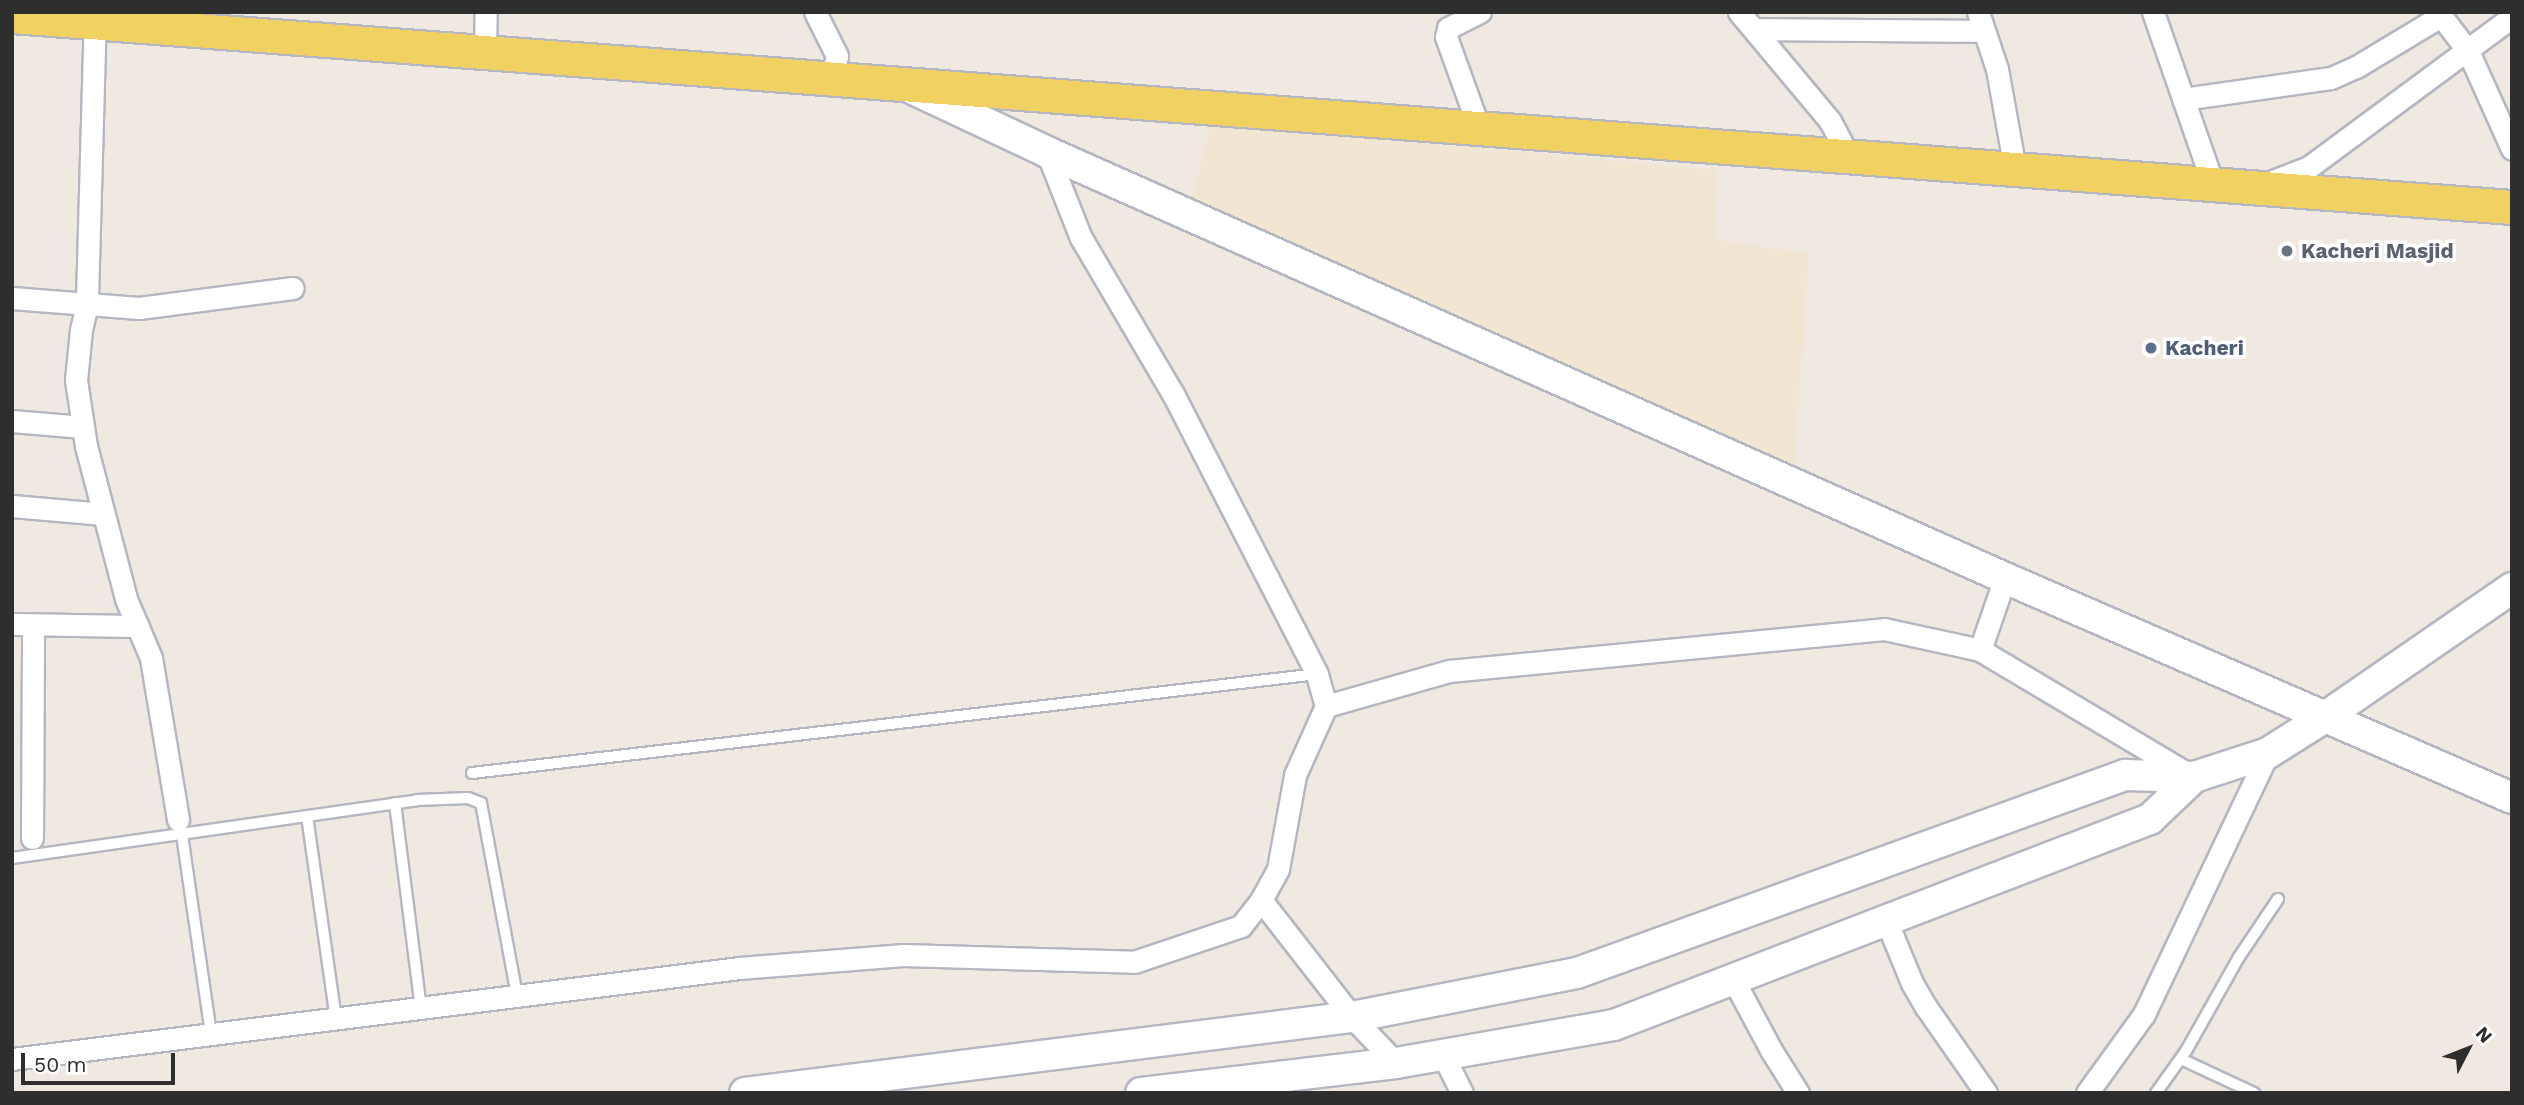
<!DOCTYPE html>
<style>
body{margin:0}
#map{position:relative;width:2524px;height:1105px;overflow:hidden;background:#efe9e1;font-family:"Work Sans",sans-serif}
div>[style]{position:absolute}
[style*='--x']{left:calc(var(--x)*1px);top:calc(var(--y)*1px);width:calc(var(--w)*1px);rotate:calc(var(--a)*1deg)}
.education>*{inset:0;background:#f0e6d1}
.roads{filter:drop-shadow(2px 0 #b4b7c1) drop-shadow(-2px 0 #b4b7c1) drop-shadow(0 2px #b4b7c1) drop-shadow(0 -2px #b4b7c1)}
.lane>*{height:10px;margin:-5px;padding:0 5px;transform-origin:5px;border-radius:5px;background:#fff}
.street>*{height:21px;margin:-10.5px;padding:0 10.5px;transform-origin:10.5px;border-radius:10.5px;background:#fff}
.secondary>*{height:30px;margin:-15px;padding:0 15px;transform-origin:15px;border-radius:15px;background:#fff}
.primary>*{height:33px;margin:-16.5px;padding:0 16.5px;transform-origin:16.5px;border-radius:16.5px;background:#f2d163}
.dots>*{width:19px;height:19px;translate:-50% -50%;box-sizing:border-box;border:4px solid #fff;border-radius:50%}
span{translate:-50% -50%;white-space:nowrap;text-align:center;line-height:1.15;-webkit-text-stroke:7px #fff;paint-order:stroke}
.worship-label{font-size:21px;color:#5b616d;font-weight:700}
.left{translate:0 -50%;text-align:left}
.service-label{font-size:21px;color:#4e5e75;font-weight:700}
.frame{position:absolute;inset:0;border:14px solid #2e2e2e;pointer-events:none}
.north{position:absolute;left:2433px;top:1014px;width:70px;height:70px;-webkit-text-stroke:5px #fff;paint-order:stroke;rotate:48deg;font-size:19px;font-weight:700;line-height:28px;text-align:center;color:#2e2e2e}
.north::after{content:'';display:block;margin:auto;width:24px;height:32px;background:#2e2e2e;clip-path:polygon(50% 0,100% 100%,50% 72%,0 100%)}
.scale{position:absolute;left:21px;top:1053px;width:154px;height:32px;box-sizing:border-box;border:4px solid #2e2e2e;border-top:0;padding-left:9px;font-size:21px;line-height:24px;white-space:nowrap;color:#2e2e2e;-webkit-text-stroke:5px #fff;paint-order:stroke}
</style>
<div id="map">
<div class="education">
<i style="clip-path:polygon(1211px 123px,1718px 170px,1714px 239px,1809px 254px,1794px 470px,1190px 206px)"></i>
</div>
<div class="roads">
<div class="lane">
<i style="--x:472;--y:773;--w:851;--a:-6.68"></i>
<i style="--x:395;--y:803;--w:207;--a:82.8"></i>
<i style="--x:307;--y:816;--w:205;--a:81.9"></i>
<i style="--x:182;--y:835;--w:201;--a:81.7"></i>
<i style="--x:12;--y:858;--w:409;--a:-8.1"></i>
<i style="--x:417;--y:800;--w:51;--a:-2.2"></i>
<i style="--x:468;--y:798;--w:14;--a:21"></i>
<i style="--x:481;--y:803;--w:196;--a:79.4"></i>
<i style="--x:2181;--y:1059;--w:81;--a:25"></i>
<i style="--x:2156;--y:1093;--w:52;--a:-54.5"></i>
<i style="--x:2186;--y:1051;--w:108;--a:-60.6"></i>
<i style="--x:2239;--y:957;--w:70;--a:-56.1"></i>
</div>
<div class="street">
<i style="--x:95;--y:12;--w:292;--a:91.6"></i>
<i style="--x:87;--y:304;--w:27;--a:103"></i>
<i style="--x:81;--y:330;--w:50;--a:95.7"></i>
<i style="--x:76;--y:380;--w:67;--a:81.4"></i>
<i style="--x:86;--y:446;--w:158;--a:75.3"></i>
<i style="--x:126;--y:599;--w:64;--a:67"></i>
<i style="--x:151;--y:658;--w:164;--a:80.5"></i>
<i style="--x:815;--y:12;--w:49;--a:63.4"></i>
<i style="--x:837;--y:56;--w:23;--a:105"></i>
<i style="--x:1739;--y:12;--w:142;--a:50.1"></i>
<i style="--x:1830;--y:121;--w:40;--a:62"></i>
<i style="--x:1978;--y:12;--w:60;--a:71.6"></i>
<i style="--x:1997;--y:69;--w:102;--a:79.8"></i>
<i style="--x:2153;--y:12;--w:182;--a:70.8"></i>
<i style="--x:2438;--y:12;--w:49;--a:52.4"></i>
<i style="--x:2468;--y:51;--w:107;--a:65.8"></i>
<i style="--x:1754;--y:29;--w:230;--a:0.5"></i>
<i style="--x:485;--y:51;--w:39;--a:-89"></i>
<i style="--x:2183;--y:99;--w:149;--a:-8.1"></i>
<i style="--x:2331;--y:78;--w:27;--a:-24"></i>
<i style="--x:2356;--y:67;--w:99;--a:-31"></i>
<i style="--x:1479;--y:128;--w:97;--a:-109.9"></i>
<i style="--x:1446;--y:37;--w:9;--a:-77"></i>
<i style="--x:1448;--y:28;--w:36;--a:-27"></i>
<i style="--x:2265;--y:184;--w:47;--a:-21.1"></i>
<i style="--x:2309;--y:167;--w:252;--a:-36.5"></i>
<i style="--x:12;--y:298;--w:127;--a:4.5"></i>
<i style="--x:139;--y:308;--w:155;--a:-7.4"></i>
<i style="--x:12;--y:421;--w:71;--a:4.8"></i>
<i style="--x:12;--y:506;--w:92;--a:5"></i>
<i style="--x:12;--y:624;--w:126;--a:0.9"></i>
<i style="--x:1980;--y:650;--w:76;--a:-70.9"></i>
<i style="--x:1326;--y:706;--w:128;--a:-15.9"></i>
<i style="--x:1449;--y:671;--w:437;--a:-5.5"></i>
<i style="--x:1884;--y:629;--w:98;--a:12.3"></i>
<i style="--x:1980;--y:650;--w:244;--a:30.8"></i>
<i style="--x:32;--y:838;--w:213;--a:-89.7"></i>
<i style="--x:1261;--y:900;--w:148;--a:52.1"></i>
<i style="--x:1352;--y:1017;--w:64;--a:46.3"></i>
<i style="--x:1886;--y:920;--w:68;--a:67.6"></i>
<i style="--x:1912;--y:983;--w:28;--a:60"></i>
<i style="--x:1926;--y:1007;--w:105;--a:55.1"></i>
<i style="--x:1733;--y:979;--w:81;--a:61.8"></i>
<i style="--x:1771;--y:1050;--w:51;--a:57.9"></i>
<i style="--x:1443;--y:1055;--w:42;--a:63.4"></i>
<i style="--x:12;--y:1059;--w:733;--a:-7.13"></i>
<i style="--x:739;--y:968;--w:165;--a:-4.5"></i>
<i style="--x:903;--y:955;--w:231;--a:1.7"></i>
<i style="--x:1134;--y:962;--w:113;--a:-18.6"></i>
<i style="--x:1241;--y:926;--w:33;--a:-52"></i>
<i style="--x:1261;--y:900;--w:35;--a:-61"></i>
<i style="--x:1278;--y:869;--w:96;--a:-79.7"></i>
<i style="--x:1295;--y:775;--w:76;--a:-65.8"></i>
<i style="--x:1326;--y:706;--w:33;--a:-106"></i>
<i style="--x:1317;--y:674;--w:315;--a:-117.2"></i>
<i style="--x:1173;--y:394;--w:181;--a:-120.5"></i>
<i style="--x:1081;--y:238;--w:92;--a:-111.6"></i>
<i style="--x:2087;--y:1093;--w:97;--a:-54.2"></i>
<i style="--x:2144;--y:1014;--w:289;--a:-64.6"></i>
</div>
<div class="secondary">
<i style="--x:907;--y:86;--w:155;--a:25.2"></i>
<i style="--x:1047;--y:152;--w:1048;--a:23.97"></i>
<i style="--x:2005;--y:578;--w:553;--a:23.46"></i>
<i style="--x:745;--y:1093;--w:612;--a:-7.14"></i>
<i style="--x:1352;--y:1017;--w:229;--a:-11.1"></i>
<i style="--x:1577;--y:973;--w:583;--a:-19.87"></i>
<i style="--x:2125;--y:775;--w:69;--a:1.7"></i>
<i style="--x:2194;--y:777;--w:78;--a:-18"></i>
<i style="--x:2268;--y:753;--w:67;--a:-32.3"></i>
<i style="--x:2325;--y:717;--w:227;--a:-34.6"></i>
<i style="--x:1141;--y:1093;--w:257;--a:-6.7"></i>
<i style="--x:1396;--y:1063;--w:221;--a:-9.9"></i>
<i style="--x:1614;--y:1025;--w:574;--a:-21.02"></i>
<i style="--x:2150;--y:819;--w:61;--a:-43.7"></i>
</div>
<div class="primary">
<i style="--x:12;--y:16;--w:2507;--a:4.37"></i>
</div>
</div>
<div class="dots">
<i style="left:2287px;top:251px;background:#6b7280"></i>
<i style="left:2151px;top:348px;background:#5c6f8a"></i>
</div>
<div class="worship-label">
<span class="left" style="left:2301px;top:251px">Kacheri Masjid</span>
</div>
<div class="service-label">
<span class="left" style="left:2165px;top:348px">Kacheri</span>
</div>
<div class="frame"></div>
<div class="north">N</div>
<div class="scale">50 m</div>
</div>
